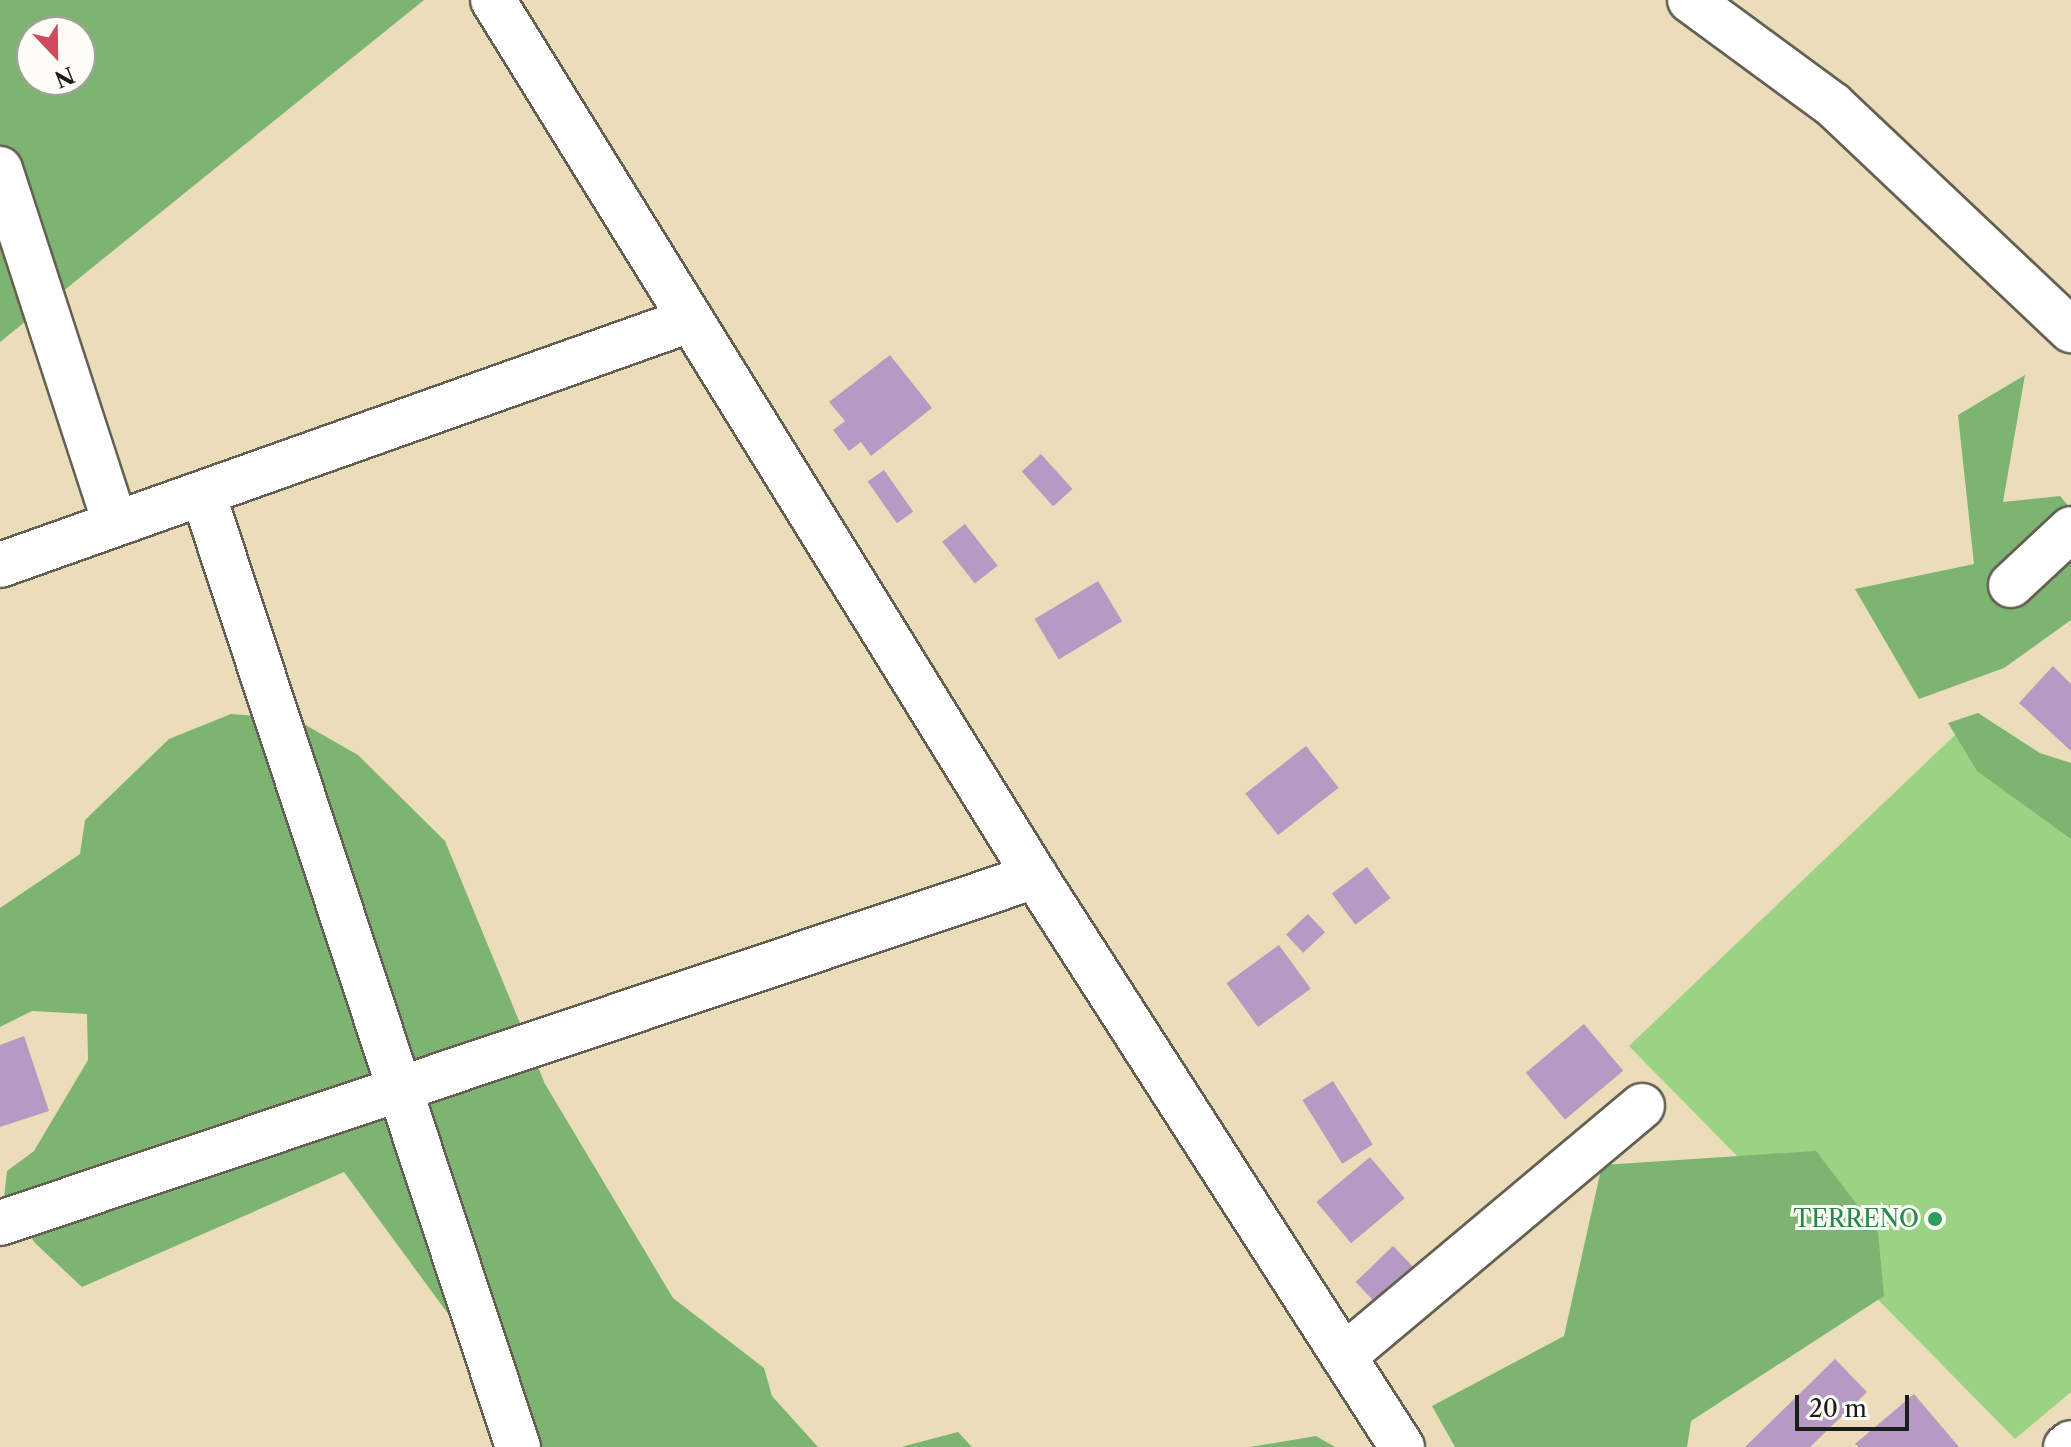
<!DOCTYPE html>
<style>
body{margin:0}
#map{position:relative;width:2071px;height:1447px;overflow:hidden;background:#ebddba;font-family:"Libre Caslon Text",serif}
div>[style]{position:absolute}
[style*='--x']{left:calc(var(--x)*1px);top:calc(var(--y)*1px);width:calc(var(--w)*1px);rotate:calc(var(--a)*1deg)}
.green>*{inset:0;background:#9cd283}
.forest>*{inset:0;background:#7db471}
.building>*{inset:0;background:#b59ac3;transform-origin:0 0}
.roads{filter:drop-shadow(2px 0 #646053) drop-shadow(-2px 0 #646053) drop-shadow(0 2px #646053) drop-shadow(0 -2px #646053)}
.minor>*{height:44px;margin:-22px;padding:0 22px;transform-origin:22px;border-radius:22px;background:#fff}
.major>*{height:44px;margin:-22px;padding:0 22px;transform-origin:22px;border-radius:22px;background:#fff}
.dots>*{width:22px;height:22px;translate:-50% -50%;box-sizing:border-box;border:4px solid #fdfcf7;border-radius:50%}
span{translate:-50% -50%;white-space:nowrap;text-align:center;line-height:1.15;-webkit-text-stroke:6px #fdfcf7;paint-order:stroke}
.leisure-label{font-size:24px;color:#27864d}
.right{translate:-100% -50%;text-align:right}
.north{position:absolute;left:16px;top:16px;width:80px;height:80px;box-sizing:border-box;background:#fdfcf7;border:2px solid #a3a29f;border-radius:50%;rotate:158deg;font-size:22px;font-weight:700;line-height:32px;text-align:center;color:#1c1c1c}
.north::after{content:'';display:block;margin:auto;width:28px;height:36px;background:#d1495b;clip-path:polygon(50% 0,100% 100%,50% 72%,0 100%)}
.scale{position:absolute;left:1795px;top:1395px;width:114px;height:36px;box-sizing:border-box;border:4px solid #1c1c1c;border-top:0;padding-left:10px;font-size:24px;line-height:28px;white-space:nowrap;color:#1c1c1c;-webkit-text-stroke:6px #fdfcf7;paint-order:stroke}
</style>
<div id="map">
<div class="green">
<i style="clip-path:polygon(1978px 713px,2071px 805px,2071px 1392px,2015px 1439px,1629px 1046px)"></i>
</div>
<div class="forest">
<i style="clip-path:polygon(evenodd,0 0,424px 0,0 342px,0 0,32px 32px,80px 32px,80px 80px,32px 80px,32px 32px)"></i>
<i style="clip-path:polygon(2025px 375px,2003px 502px,2060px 496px,2071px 509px,2071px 620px,2004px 668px,1919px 699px,1855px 589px,1974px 564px,1958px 415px)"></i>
<i style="clip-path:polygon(1978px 713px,2040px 753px,2071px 763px,2071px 839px,1977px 771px,1948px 723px)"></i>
<i style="clip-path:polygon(231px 714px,295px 719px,358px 755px,445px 841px,545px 1084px,673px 1298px,764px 1368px,772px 1396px,818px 1447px,525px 1447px,515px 1405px,344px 1172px,82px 1287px,35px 1243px,4px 1198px,7px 1171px,34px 1151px,88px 1060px,87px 1014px,32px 1011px,0 1027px,0 908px,80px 854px,85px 820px,169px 739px)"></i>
<i style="clip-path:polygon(1816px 1151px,1878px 1232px,1884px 1296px,1691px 1421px,1687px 1447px,1455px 1447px,1432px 1406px,1564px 1336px,1602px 1165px)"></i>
<i style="clip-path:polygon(958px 1432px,972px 1447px,901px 1447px)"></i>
<i style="clip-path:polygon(1316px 1436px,1335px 1447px,1250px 1447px)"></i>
</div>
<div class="building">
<i style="clip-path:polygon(890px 355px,932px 408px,871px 456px,861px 442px,849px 451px,833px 430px,845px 421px,829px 402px)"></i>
<i style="left:1041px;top:454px;width:47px;height:26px;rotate:48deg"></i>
<i style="left:884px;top:470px;width:51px;height:20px;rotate:55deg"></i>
<i style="left:965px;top:524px;width:53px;height:29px;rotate:52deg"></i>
<i style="left:1098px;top:581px;width:47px;height:74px;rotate:59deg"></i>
<i style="clip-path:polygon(2053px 666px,2071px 684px,2071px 751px,2019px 703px)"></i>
<i style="left:1306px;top:746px;width:53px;height:77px;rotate:52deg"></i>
<i style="left:1367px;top:867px;width:39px;height:44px;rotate:53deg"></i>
<i style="left:1308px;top:914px;width:25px;height:30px;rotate:47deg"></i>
<i style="left:1279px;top:945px;width:54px;height:65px;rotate:54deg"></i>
<i style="left:1584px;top:1024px;width:61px;height:76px;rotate:50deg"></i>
<i style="clip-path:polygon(24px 1036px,49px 1111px,0 1127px,0 1045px)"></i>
<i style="left:1333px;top:1081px;width:75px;height:36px;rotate:58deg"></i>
<i style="left:1370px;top:1157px;width:54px;height:70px;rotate:50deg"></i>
<i style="left:1393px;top:1246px;width:32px;height:52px;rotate:46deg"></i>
<i style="clip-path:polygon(1835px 1359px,1867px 1392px,1810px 1447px,1745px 1447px)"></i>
<i style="clip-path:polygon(1914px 1394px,1959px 1447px,1859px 1447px,1855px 1444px)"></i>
</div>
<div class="roads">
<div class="minor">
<i style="--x:493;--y:0;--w:1030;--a:58.25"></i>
<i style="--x:1035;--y:876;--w:679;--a:57.27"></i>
<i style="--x:1690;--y:0;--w:177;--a:36.3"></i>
<i style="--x:1833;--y:105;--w:328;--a:43.4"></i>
<i style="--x:0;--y:169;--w:372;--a:72"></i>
<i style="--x:203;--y:494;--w:1004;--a:71.71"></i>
<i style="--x:0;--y:565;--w:732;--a:-19.55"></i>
<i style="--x:2011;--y:585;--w:82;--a:-43"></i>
<i style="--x:0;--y:1223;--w:1092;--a:-18.53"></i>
<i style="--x:1344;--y:1356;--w:389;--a:-40"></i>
</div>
<div class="major">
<i style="--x:2066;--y:1447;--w:6;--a:-39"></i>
</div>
</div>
<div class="dots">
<i style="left:1935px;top:1219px;background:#2e9e5b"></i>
</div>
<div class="leisure-label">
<span class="right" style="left:1919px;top:1219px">TERRENO</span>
</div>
<div class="north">N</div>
<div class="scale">20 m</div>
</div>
